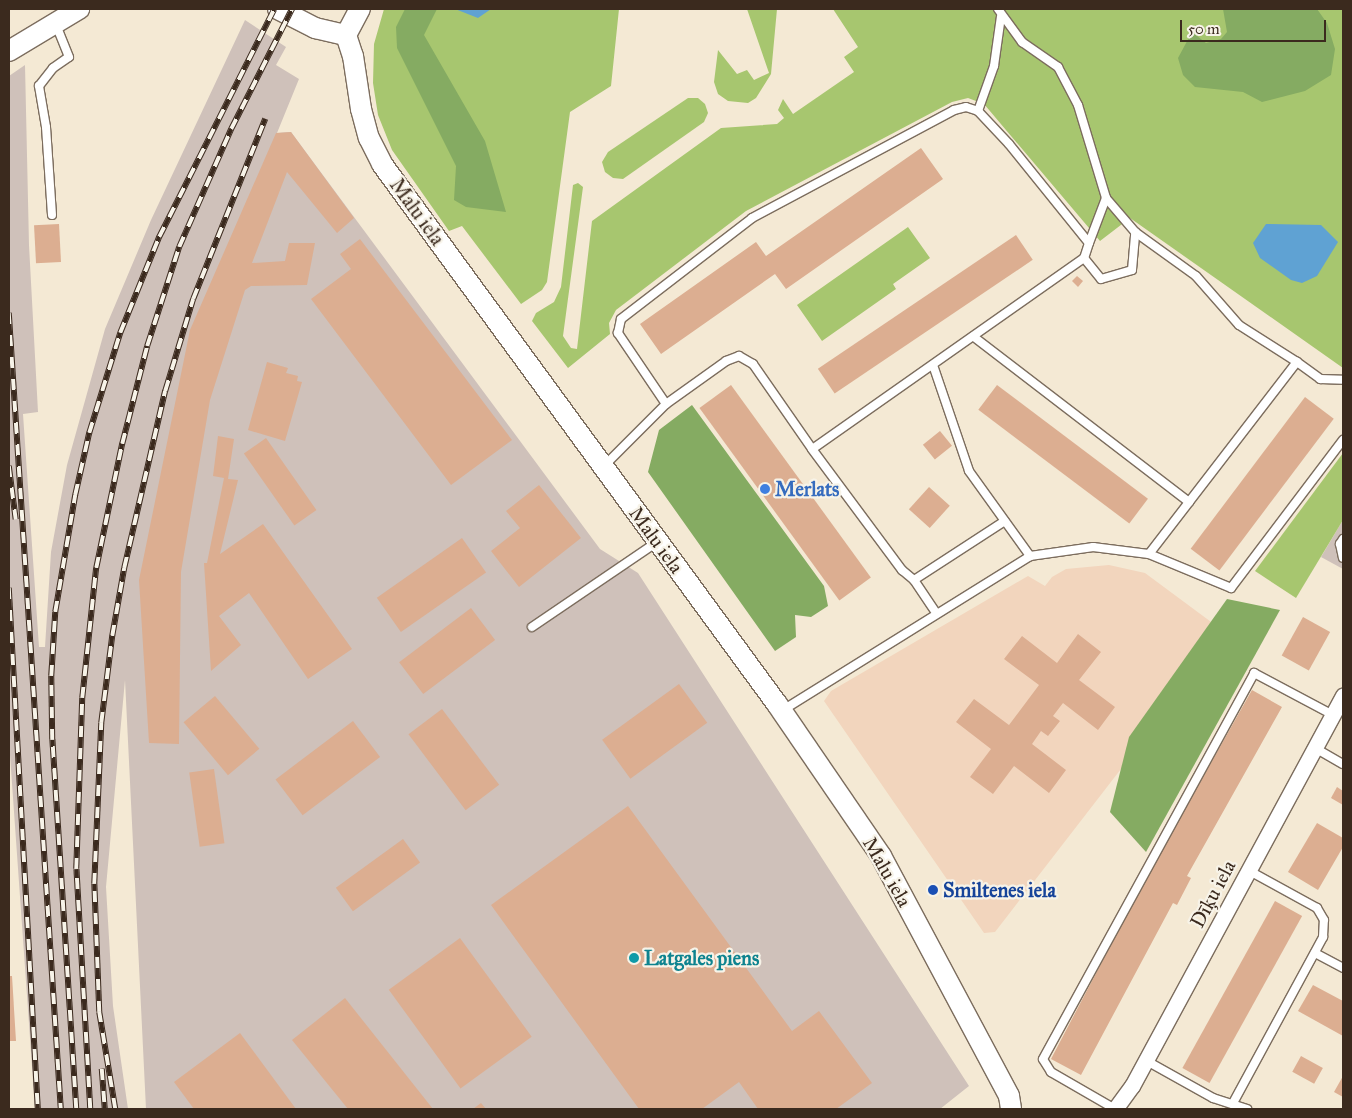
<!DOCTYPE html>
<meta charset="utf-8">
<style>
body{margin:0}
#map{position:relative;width:1352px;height:1118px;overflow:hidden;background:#f4e9d4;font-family:"IM FELL Great Primer",serif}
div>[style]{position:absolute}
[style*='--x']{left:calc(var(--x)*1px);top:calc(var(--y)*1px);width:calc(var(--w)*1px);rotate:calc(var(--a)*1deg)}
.built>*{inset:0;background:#f2d5bd}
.industrial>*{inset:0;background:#cfc1ba}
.green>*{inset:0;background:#a7c66f}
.forest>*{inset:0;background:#85ab62}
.water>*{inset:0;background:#5fa2d3}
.building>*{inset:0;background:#dcae91;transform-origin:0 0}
.roads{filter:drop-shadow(1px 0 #7c6d5e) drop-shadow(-1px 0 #7c6d5e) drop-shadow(0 1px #7c6d5e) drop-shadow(0 -1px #7c6d5e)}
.service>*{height:8px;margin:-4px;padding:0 4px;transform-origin:4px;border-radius:4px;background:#fff}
.minor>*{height:15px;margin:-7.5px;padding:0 7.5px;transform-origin:7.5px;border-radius:7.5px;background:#fff}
.tertiary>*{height:20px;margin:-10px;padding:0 10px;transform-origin:10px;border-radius:10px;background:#fff}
.rail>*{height:5.5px;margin-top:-2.75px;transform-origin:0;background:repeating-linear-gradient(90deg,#f7f3e8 0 11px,#3b2a1e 0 22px);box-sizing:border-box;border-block:1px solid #3b2a1e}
.dots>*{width:14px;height:14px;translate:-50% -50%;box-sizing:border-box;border:2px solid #f7f3e8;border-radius:50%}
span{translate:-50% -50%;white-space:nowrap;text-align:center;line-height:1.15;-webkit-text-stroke:4.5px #f7f3e8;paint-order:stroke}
.street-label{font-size:20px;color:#3b2a1e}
.shop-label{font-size:20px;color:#366cbe;font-weight:700}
.left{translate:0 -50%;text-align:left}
.transit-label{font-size:20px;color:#164399;font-weight:700}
.culture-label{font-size:20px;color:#0d838f;font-weight:700}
.frame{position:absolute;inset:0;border:10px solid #3b2a1e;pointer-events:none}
.scale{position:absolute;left:1180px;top:20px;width:146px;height:22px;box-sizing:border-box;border:2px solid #3b2a1e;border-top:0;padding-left:6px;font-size:15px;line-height:18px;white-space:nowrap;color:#3b2a1e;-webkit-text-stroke:4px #f7f3e8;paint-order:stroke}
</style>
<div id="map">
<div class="built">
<i style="clip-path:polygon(1109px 565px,1145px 573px,1226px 633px,995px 932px,984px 933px,824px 701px,831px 691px,1028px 576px,1045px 586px,1052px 577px,1066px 569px)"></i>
</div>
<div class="industrial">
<i style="clip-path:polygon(245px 20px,286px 47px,276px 65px,299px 79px,277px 133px,291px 132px,600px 549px,638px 573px,969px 1086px,940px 1109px,146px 1109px,125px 680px,106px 887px,113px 1006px,128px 1109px,35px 1109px,9px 741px,9px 76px,25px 65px,29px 245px,38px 412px,23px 414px,39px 647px,45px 647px,51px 552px,67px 465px,105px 329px,151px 220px)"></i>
<i style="clip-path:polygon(1343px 520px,1343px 569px,1321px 557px)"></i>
</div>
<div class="green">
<i style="clip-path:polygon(384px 9px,619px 9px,611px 86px,570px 112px,547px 282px,542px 290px,521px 304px,462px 226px,449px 231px,392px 150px,378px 115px,373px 83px,374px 44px)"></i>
<i style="clip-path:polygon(747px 9px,777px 9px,771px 74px,756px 98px,748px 103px,728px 101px,718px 94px,714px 82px,718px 50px,737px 74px,747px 70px,754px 80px,769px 73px)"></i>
<i style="clip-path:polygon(833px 9px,1343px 9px,1343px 368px,1130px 218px,1100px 241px,984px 104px,968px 98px,952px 102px,746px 211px,616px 310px,609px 323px,610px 334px,568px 368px,532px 321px,536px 313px,554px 302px,561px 287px,573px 185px,578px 183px,583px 187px,563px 336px,571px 348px,577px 349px,592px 221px,721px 128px,777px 124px,784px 118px,778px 110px,783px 99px,793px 114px,854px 72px,844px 57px,858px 47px)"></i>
<i style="clip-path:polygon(688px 98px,698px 98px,705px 104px,708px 113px,704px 122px,623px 179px,613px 178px,605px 172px,602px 162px,608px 152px)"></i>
<i style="clip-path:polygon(908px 227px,930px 258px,893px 284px,896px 289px,822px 341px,797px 305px)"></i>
<i style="clip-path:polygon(1343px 453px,1343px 520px,1296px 598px,1255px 571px)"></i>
</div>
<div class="forest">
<i style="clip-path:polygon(405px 9px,437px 9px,424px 35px,485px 141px,506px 212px,466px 207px,454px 200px,456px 166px,397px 48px,396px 27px)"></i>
<i style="clip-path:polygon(1223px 9px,1317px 9px,1327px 23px,1335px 49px,1331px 75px,1305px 91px,1262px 102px,1243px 92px,1195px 87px,1183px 75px,1178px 58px,1192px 32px,1206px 43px,1221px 39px,1227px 32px)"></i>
<i style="clip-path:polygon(692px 405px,824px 586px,828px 606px,811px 617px,795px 615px,796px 637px,775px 651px,648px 472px,659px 430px)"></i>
<i style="clip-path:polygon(1227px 599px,1280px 610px,1146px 852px,1110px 812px,1129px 737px)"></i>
</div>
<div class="water">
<i style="clip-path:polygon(455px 9px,491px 9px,478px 18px)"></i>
<i style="clip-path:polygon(1266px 224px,1321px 225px,1338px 242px,1317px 276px,1302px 283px,1291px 280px,1260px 258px,1253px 243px)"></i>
</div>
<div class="building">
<i style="clip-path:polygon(291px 132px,354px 218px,337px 233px,287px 172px,252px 263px,285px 261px,289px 243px,315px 243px,307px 285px,251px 286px,245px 290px,210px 400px,181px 572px,179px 744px,149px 743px,139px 580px,190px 330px,276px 133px)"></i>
<i style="clip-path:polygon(921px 148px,943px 179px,786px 289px,775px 274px,661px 354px,640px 324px,756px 242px,766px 256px)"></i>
<i style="left:59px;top:224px;width:38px;height:25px;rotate:87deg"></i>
<i style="left:1016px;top:235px;width:30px;height:239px;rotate:56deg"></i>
<i style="clip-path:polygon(360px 239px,512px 440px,451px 485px,311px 299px,351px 269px,340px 254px)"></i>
<i style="clip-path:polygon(1077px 276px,1083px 281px,1078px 287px,1072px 281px)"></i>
<i style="clip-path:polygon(267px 362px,288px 368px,286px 373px,298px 376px,297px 381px,302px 382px,285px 441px,248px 430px)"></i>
<i style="left:731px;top:385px;width:238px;height:39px;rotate:54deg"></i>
<i style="left:997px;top:385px;width:189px;height:31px;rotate:37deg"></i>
<i style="left:1305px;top:397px;width:36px;height:190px;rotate:37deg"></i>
<i style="left:940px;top:431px;width:19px;height:22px;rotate:51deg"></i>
<i style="clip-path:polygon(218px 436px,234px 439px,228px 479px,238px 480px,220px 554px,263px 524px,352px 649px,308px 679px,249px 593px,219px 616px,241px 645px,211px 671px,204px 563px,207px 563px,224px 478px,213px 476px)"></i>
<i style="left:266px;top:438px;width:88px;height:27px;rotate:55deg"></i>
<i style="clip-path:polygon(539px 485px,581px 538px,519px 587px,491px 551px,520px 528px,506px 511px)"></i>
<i style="left:929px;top:487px;width:28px;height:30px;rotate:42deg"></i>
<i style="left:462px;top:538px;width:42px;height:104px;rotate:55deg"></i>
<i style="left:471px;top:608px;width:40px;height:90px;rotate:53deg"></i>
<i style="left:1303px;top:617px;width:31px;height:44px;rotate:29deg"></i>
<i style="clip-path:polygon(1078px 634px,1101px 652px,1079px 680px,1115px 707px,1098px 730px,1063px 703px,1053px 716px,1060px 721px,1048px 736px,1041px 731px,1032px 744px,1066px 770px,1049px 793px,1014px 766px,993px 794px,970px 777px,991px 749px,956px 722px,974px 699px,1009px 725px,1039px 685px,1004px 659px,1022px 636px,1057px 663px)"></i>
<i style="left:679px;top:684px;width:48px;height:95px;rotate:54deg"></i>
<i style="clip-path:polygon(1252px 690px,1282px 707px,1187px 876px,1191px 878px,1177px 905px,1173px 903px,1081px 1075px,1051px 1059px,1146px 878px)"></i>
<i style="left:215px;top:696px;width:69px;height:41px;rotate:50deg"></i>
<i style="left:442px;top:709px;width:95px;height:42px;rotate:53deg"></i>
<i style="left:353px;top:721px;width:45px;height:97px;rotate:53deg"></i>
<i style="left:214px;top:769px;width:75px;height:25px;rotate:82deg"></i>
<i style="clip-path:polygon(1337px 787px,1343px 791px,1343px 805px,1331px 798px)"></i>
<i style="clip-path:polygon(628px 806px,792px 1031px,819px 1011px,872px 1083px,836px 1109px,758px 1109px,739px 1082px,702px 1109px,639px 1109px,491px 905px)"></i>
<i style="clip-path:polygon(1317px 823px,1343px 838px,1343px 847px,1318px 890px,1288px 872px)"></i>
<i style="left:403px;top:839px;width:29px;height:83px;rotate:54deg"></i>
<i style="left:1275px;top:901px;width:31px;height:191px;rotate:29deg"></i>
<i style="left:460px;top:938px;width:122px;height:88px;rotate:54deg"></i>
<i style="clip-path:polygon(9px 976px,12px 976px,16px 1041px,9px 1041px)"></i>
<i style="clip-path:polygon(1313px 985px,1343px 1001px,1343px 1036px,1298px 1011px)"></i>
<i style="clip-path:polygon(345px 998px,433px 1109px,348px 1109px,292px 1040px)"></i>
<i style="clip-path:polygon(240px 1033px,296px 1109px,194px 1109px,174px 1082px)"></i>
<i style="left:1301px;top:1056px;width:25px;height:18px;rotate:29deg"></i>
<i style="clip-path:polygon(1343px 1076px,1343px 1097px,1334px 1092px)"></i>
<i style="clip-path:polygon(481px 1103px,486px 1109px,473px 1109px)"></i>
</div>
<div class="roads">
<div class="service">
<i style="--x:998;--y:9;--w:41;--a:54"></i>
<i style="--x:1022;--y:42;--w:44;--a:34.8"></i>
<i style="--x:1058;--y:67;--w:43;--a:62.2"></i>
<i style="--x:1078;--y:105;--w:97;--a:73.2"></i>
<i style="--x:1106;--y:198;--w:45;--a:49.5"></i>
<i style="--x:1135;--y:232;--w:75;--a:35.8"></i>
<i style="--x:1196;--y:276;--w:65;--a:48.7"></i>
<i style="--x:1239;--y:325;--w:69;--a:32.5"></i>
<i style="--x:978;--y:111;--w:48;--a:-70.4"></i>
<i style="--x:994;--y:66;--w:50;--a:-82"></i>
<i style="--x:52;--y:215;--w:88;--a:-93.9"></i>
<i style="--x:46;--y:127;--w:42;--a:-99.7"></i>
<i style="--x:39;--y:86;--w:23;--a:-52"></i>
<i style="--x:53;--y:68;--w:19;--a:-35"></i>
<i style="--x:69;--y:57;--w:35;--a:-112"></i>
<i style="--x:1089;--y:243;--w:48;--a:-69.3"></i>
<i style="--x:1084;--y:258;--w:27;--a:51"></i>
<i style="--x:1101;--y:279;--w:32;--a:-16"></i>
<i style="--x:1132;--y:270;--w:38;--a:-85"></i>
<i style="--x:933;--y:365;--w:112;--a:71.2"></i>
<i style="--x:969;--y:471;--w:105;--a:54.3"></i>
<i style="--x:666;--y:404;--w:86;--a:-124.1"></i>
<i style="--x:618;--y:333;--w:14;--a:-78"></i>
<i style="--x:621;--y:319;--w:165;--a:-37.6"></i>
<i style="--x:752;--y:218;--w:229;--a:-28.1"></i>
<i style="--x:954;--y:110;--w:12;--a:-14"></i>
<i style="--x:966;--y:107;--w:13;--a:18"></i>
<i style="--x:978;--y:111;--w:45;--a:46.8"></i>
<i style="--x:1009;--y:144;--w:127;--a:51.1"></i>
<i style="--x:1089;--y:243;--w:16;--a:108"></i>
<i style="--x:1084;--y:258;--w:332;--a:144.9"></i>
<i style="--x:604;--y:466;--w:88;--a:-45"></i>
<i style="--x:666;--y:404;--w:74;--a:-35.6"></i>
<i style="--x:726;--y:361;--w:14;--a:-21"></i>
<i style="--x:739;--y:356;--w:16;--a:30"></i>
<i style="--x:753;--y:364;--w:103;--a:55.2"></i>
<i style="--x:812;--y:449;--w:151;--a:53.4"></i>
<i style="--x:902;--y:570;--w:16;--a:40"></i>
<i style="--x:914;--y:580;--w:40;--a:56"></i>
<i style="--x:1189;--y:502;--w:177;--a:-52.4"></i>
<i style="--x:1297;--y:362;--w:29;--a:36"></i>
<i style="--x:1320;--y:379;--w:23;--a:2"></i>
<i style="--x:1343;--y:539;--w:6;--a:121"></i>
<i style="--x:1340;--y:544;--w:14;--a:78"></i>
<i style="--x:1149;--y:554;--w:89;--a:22.5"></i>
<i style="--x:1231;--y:588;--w:186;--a:-52.9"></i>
<i style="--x:914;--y:580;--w:108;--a:-33"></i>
<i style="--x:532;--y:627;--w:151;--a:-34.2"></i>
<i style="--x:783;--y:710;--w:291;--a:-31.9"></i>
<i style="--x:1030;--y:556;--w:64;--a:-8.1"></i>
<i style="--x:1093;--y:547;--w:56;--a:7.1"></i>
<i style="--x:1149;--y:554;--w:66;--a:-52.4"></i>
<i style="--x:1189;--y:502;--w:272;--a:-142.5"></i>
<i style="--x:1315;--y:748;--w:32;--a:30"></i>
<i style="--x:1315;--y:953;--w:32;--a:28"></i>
<i style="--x:1145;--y:1060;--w:78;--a:29.2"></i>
<i style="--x:1213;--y:1098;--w:36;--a:18"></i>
<i style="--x:1233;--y:1103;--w:189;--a:-61.5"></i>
<i style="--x:1323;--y:937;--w:17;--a:-87"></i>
<i style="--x:1324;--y:920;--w:14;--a:-120"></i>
<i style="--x:1317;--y:908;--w:79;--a:-151.2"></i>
<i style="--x:1115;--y:1109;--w:74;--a:-150"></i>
<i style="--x:1051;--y:1072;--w:15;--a:-122"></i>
<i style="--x:1043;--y:1059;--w:440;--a:-61.3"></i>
<i style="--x:1254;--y:673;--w:89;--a:28"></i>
</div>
<div class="minor">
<i style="--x:1115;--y:1109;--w:29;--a:-54"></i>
<i style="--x:1132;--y:1086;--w:444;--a:-61.6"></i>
</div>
<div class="tertiary">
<i style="--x:278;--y:9;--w:42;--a:27.2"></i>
<i style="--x:315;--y:28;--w:32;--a:13"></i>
<i style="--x:346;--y:35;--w:22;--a:72"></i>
<i style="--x:353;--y:56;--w:54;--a:81.4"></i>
<i style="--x:361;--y:109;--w:30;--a:75"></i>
<i style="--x:369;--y:138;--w:29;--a:63"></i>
<i style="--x:382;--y:164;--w:669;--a:53.82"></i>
<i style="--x:777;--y:704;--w:184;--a:55.6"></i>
<i style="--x:881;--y:856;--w:272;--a:61.9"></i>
<i style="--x:1009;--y:1096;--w:13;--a:81"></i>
<i style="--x:346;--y:35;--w:30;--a:-62"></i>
<i style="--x:9;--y:51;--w:82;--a:-31"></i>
</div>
</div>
<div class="rail">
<i style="--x:9;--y:313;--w:798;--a:86.26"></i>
<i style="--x:9;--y:466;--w:54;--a:82.6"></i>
<i style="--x:9;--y:588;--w:522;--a:86.81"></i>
<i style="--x:102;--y:1069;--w:40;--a:85.7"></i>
<i style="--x:76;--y:1109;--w:370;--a:-93.7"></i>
<i style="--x:52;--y:740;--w:64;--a:-90.9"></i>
<i style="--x:51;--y:676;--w:64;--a:-86.4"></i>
<i style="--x:55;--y:612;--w:119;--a:-80.3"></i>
<i style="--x:75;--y:495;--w:64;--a:-77.3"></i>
<i style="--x:89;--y:433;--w:105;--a:-72.8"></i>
<i style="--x:120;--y:333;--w:104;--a:-67.9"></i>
<i style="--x:159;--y:237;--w:255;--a:-63.2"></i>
<i style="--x:90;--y:1109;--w:240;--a:-93.3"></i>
<i style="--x:76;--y:869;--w:171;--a:-88"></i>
<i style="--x:82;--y:698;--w:131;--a:-83.9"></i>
<i style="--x:96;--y:568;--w:127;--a:-78.2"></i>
<i style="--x:122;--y:444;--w:101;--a:-75.7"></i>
<i style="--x:147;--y:346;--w:104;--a:-72.1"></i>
<i style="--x:179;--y:247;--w:129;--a:-66.2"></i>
<i style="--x:231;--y:129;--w:135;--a:-63.1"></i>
<i style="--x:115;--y:1109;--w:98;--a:-99.4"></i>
<i style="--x:99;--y:1012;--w:128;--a:-92.2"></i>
<i style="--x:94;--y:884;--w:161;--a:-87.5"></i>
<i style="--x:101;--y:723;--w:88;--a:-82.8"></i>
<i style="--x:112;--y:636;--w:69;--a:-80"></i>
<i style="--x:124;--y:568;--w:182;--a:-77"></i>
<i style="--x:165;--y:391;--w:96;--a:-73.1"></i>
<i style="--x:193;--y:299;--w:194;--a:-68.2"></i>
</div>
<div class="dots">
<i style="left:765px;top:489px;background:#3f7fe0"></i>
<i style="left:933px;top:890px;background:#1a4fb4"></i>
<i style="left:634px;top:958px;background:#0f9aa8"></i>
</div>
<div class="street-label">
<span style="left:417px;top:212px;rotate:54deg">Malu iela</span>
<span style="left:656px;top:540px;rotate:54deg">Malu iela</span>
<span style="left:887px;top:872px;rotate:60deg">Malu iela</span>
<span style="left:1213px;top:894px;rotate:-62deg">Dīķu iela</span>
</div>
<div class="shop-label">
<span class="left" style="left:775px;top:489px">Merlats</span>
</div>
<div class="transit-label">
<span class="left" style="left:943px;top:890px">Smiltenes iela</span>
</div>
<div class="culture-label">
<span class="left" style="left:644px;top:958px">Latgales piens</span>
</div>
<div class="frame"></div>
<div class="scale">50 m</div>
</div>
